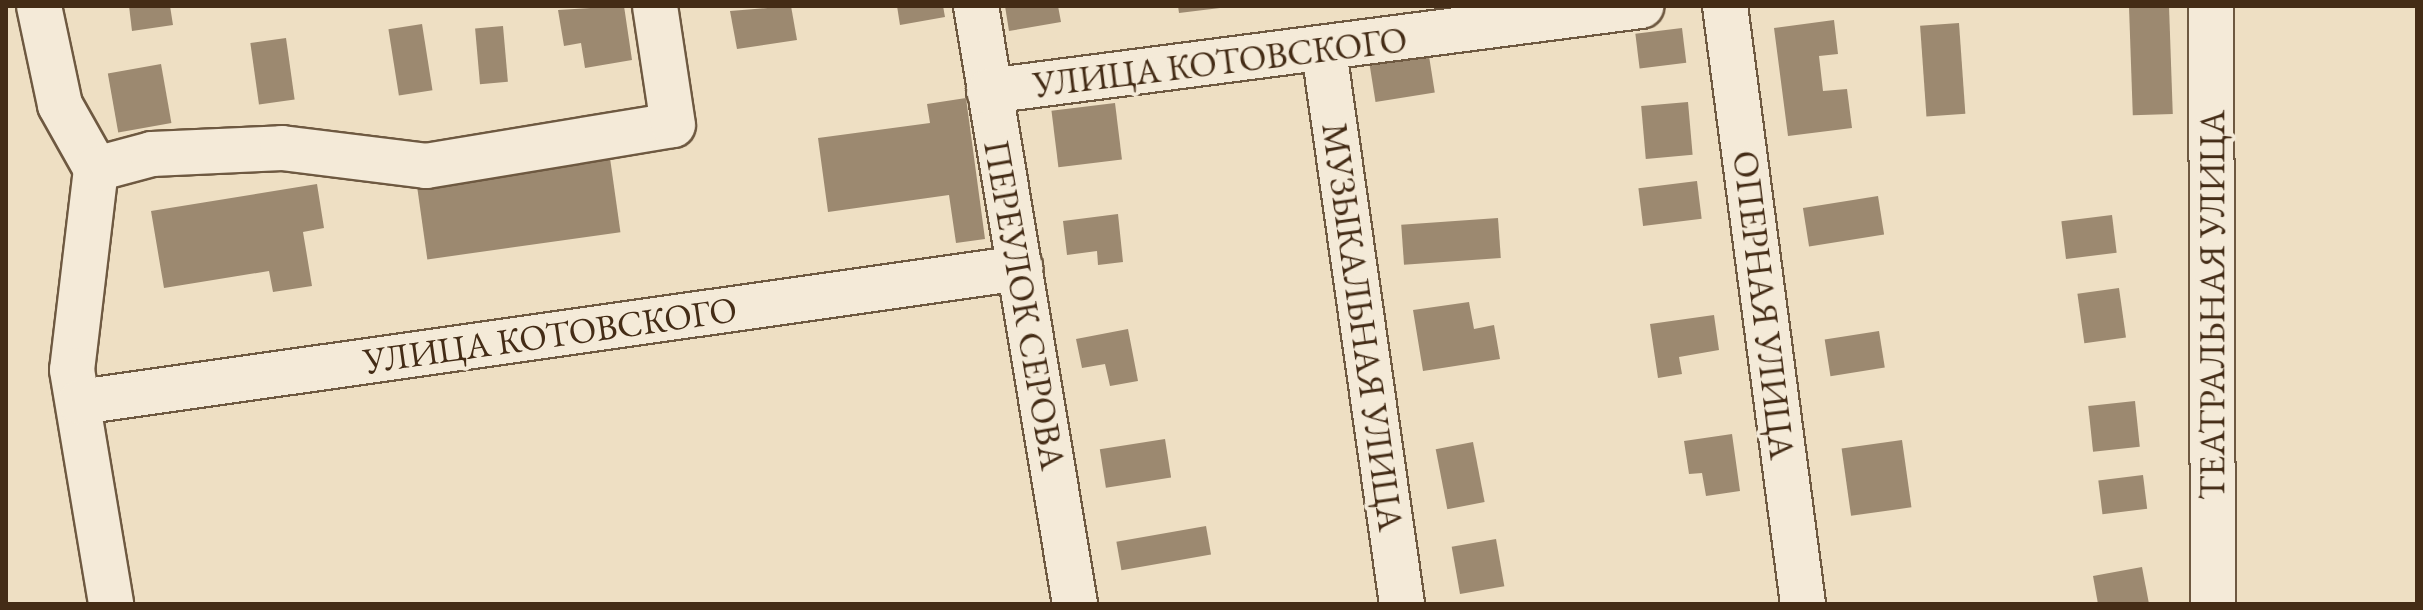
<!DOCTYPE html>
<meta charset="utf-8">
<style>
body{margin:0}
#map{position:relative;width:2423px;height:610px;overflow:hidden;background:#eedfc3;font-family:"EB Garamond",serif}
div>[style]{position:absolute}
[style*='--x']{left:calc(var(--x)*1px);top:calc(var(--y)*1px);width:calc(var(--w)*1px);rotate:calc(var(--a)*1deg)}
.building>*{inset:0;background:#9c8970;transform-origin:0 0}
.roads{filter:drop-shadow(2px 0 #6e5941) drop-shadow(-2px 0 #6e5941) drop-shadow(0 2px #6e5941) drop-shadow(0 -2px #6e5941)}
.minor>*{height:44px;margin:-22px;padding:0 22px;transform-origin:22px;border-radius:22px;background:#f4ead8}
span{translate:-50% -50%;white-space:nowrap;text-align:center;line-height:1.15;-webkit-text-stroke:8px #f4ead8;paint-order:stroke}
.street-label{font-size:36px;color:#442c16}
.frame{position:absolute;inset:0;border:8px solid #442c16;pointer-events:none}
</style>
<div id="map">
<div class="building">
<i style="clip-path:polygon(129px 6px,170px 6px,173px 25px,132px 31px)"></i>
<i style="clip-path:polygon(624px 6px,632px 60px,585px 68px,581px 43px,564px 46px,558px 10px)"></i>
<i style="clip-path:polygon(791px 6px,797px 40px,737px 49px,730px 11px)"></i>
<i style="clip-path:polygon(897px 6px,943px 6px,945px 17px,900px 25px)"></i>
<i style="clip-path:polygon(1005px 6px,1058px 6px,1061px 22px,1009px 31px)"></i>
<i style="clip-path:polygon(1178px 6px,1220px 6px,1220px 8px,1179px 13px)"></i>
<i style="left:2169px;top:6px;width:108px;height:40px;rotate:88deg"></i>
<i style="clip-path:polygon(1834px 20px,1838px 54px,1819px 56px,1823px 91px,1847px 89px,1852px 128px,1788px 136px,1774px 28px)"></i>
<i style="left:1959px;top:23px;width:91px;height:39px;rotate:86deg"></i>
<i style="left:422px;top:24px;width:67px;height:34px;rotate:81deg"></i>
<i style="left:503px;top:26px;width:56px;height:28px;rotate:85deg"></i>
<i style="left:1682px;top:28px;width:35px;height:47px;rotate:83deg"></i>
<i style="left:286px;top:38px;width:62px;height:36px;rotate:82deg"></i>
<i style="left:1429px;top:56px;width:37px;height:60px;rotate:81deg"></i>
<i style="left:161px;top:64px;width:60px;height:54px;rotate:80deg"></i>
<i style="clip-path:polygon(966px 98px,985px 239px,956px 243px,949px 195px,828px 212px,818px 138px,930px 123px,927px 104px)"></i>
<i style="left:1688px;top:102px;width:53px;height:47px;rotate:85deg"></i>
<i style="left:1115px;top:103px;width:57px;height:64px;rotate:83deg"></i>
<i style="left:610px;top:158px;width:75px;height:195px;rotate:82deg"></i>
<i style="left:1697px;top:181px;width:38px;height:59px;rotate:83deg"></i>
<i style="clip-path:polygon(317px 184px,324px 228px,303px 232px,312px 286px,273px 292px,269px 271px,164px 288px,151px 211px)"></i>
<i style="left:1878px;top:196px;width:39px;height:76px;rotate:81deg"></i>
<i style="clip-path:polygon(1118px 214px,1123px 262px,1098px 265px,1097px 251px,1067px 255px,1063px 221px)"></i>
<i style="left:2112px;top:215px;width:38px;height:51px;rotate:83deg"></i>
<i style="left:1498px;top:218px;width:40px;height:97px;rotate:86deg"></i>
<i style="left:2119px;top:288px;width:50px;height:42px;rotate:82deg"></i>
<i style="clip-path:polygon(1469px 302px,1474px 329px,1494px 325px,1500px 359px,1423px 371px,1413px 310px)"></i>
<i style="clip-path:polygon(1714px 315px,1719px 350px,1679px 357px,1682px 374px,1658px 378px,1650px 324px)"></i>
<i style="clip-path:polygon(1128px 329px,1138px 381px,1110px 386px,1105px 364px,1082px 368px,1076px 339px)"></i>
<i style="left:1879px;top:331px;width:37px;height:55px;rotate:81deg"></i>
<i style="left:2135px;top:401px;width:46px;height:47px;rotate:84deg"></i>
<i style="clip-path:polygon(1732px 434px,1740px 491px,1706px 496px,1702px 473px,1689px 474px,1684px 441px)"></i>
<i style="left:1165px;top:439px;width:39px;height:66px;rotate:81deg"></i>
<i style="left:1902px;top:440px;width:68px;height:61px;rotate:82deg"></i>
<i style="left:1473px;top:442px;width:61px;height:38px;rotate:79deg"></i>
<i style="left:2143px;top:475px;width:34px;height:45px;rotate:83deg"></i>
<i style="left:1206px;top:526px;width:29px;height:91px;rotate:80deg"></i>
<i style="left:1496px;top:539px;width:48px;height:45px;rotate:80deg"></i>
<i style="clip-path:polygon(2142px 567px,2149px 604px,2098px 604px,2093px 576px)"></i>
</div>
<div class="roads">
<div class="minor">
<i style="--x:39;--y:6;--w:101;--a:78"></i>
<i style="--x:60;--y:105;--w:73;--a:60.6"></i>
<i style="--x:96;--y:169;--w:202;--a:96.8"></i>
<i style="--x:72;--y:370;--w:237;--a:80.5"></i>
<i style="--x:976;--y:6;--w:606;--a:80.6"></i>
<i style="--x:1725;--y:6;--w:603;--a:82.57"></i>
<i style="--x:2211;--y:6;--w:598;--a:89.81"></i>
<i style="--x:1324;--y:51;--w:558;--a:81.97"></i>
<i style="--x:989;--y:91;--w:658;--a:-7.43"></i>
<i style="--x:96;--y:169;--w:58;--a:-15"></i>
<i style="--x:152;--y:154;--w:130;--a:-2.6"></i>
<i style="--x:282;--y:148;--w:145;--a:7.1"></i>
<i style="--x:426;--y:166;--w:250;--a:-9.4"></i>
<i style="--x:673;--y:125;--w:120;--a:-98.6"></i>
<i style="--x:80;--y:402;--w:950;--a:-8.11"></i>
</div>
</div>
<div class="street-label">
<span style="left:1220px;top:62px;rotate:-7deg">УЛИЦА КОТОВСКОГО</span>
<span style="left:1025px;top:305px;rotate:80deg">ПЕРЕУЛОК СЕРОВА</span>
<span style="left:1764px;top:305px;rotate:83deg">ОПЕРНАЯ УЛИЦА</span>
<span style="left:2212px;top:305px;rotate:-90deg">ТЕАТРАЛЬНАЯ УЛИЦА</span>
<span style="left:1363px;top:327px;rotate:82deg">МУЗЫКАЛЬНАЯ УЛИЦА</span>
<span style="left:550px;top:335px;rotate:-8deg">УЛИЦА КОТОВСКОГО</span>
</div>
<div class="frame"></div>
</div>
